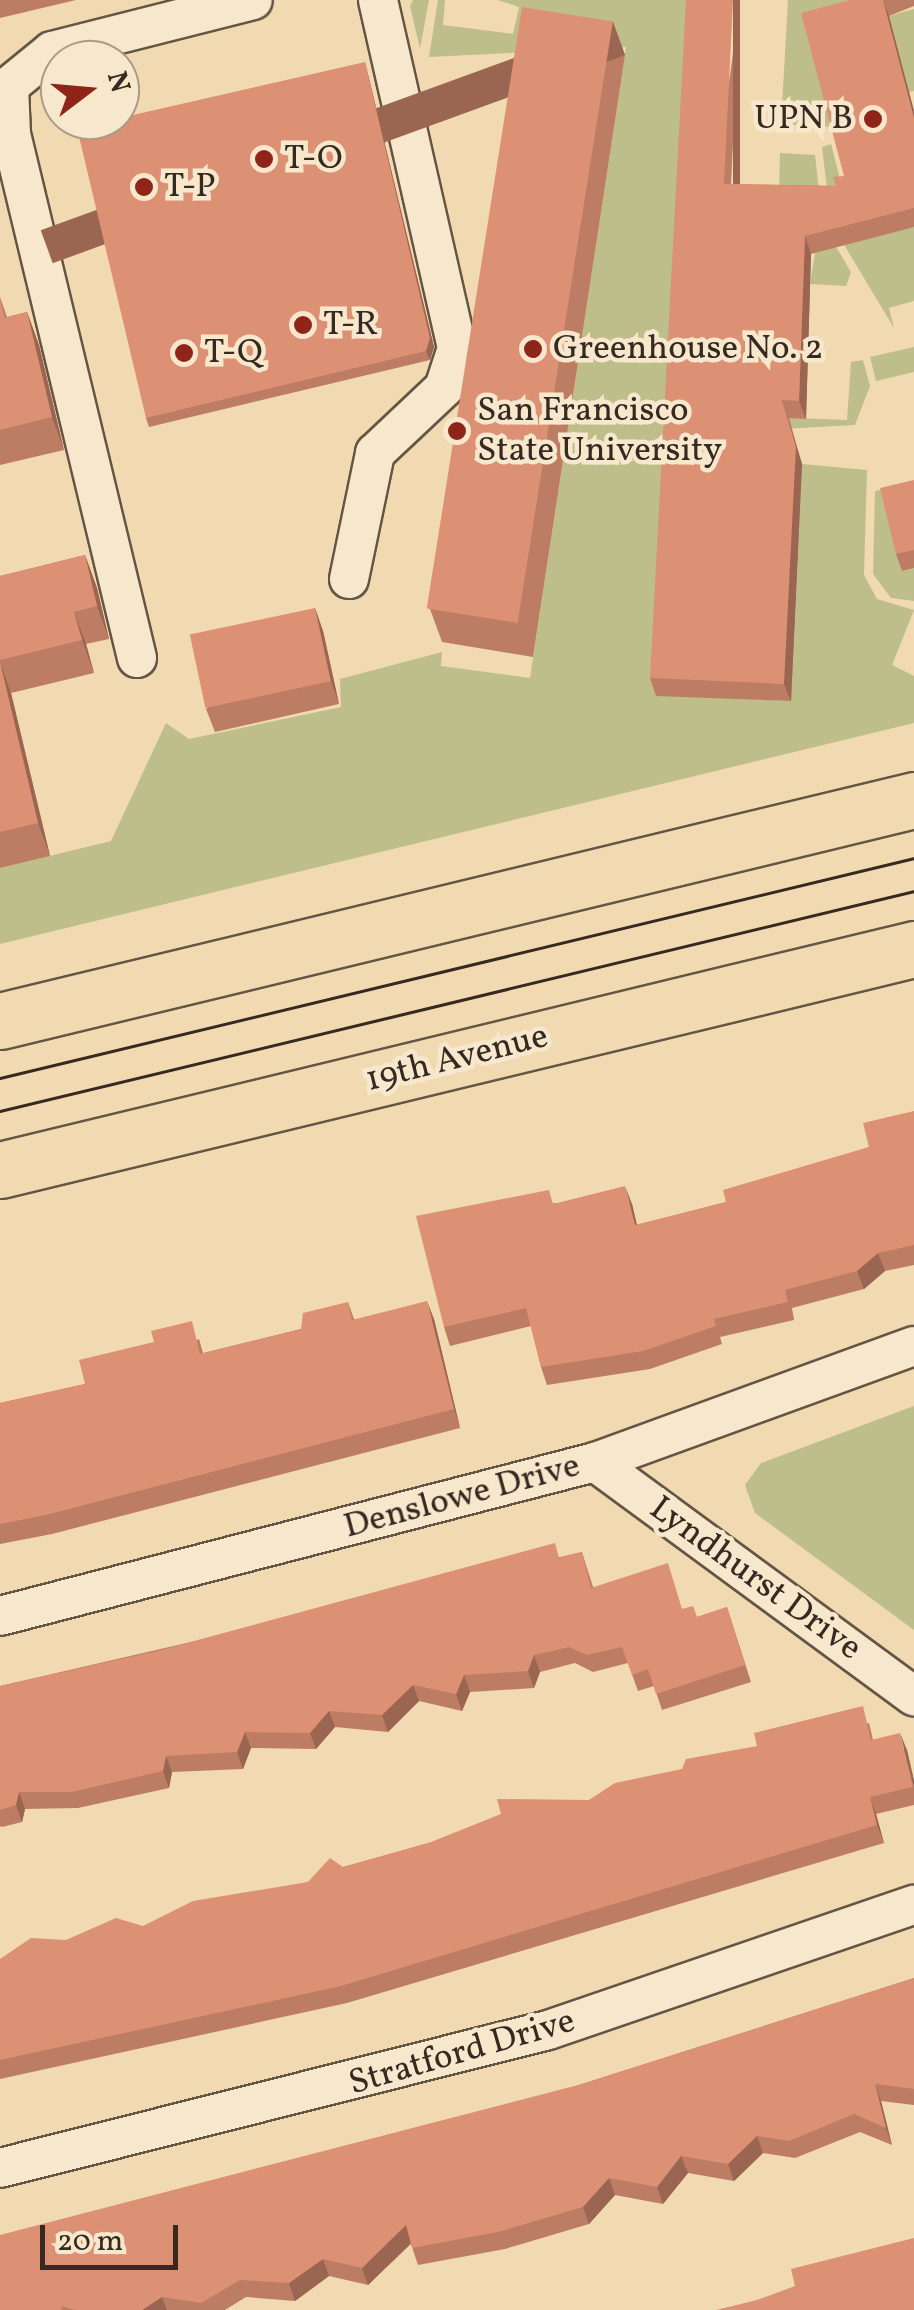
<!DOCTYPE html>
<style>
body{margin:0}
#map{position:relative;width:914px;height:2310px;overflow:hidden;background:#f1dab2;font-family:Vollkorn,serif}
div>[style]{position:absolute}
[style*='--x']{left:calc(var(--x)*1px);top:calc(var(--y)*1px);width:calc(var(--w)*1px);rotate:calc(var(--a)*1deg)}
.green>*{inset:0;background:#bdbe8a}
.roads{filter:drop-shadow(2px 0 #645544) drop-shadow(-2px 0 #645544) drop-shadow(0 2px #645544) drop-shadow(0 -2px #645544)}
.minor>*{height:38px;margin:-19px;padding:0 19px;transform-origin:19px;border-radius:19px;background:#f6e7cd}
.trunk>*{height:55px;margin:-27.5px;padding:0 27.5px;transform-origin:27.5px;border-radius:27.5px;background:#f1dab2}
.tram>*{height:2.5px;margin:-1.25px;padding:0 1.25px;transform-origin:1.25px;border-radius:1.25px;background:#352920}
.wall>*{inset:0;background:#bd7c64}
.shaded-wall>*{inset:0;background:#9a6551;transform-origin:0 0}
.building>*{inset:0;background:#dc9074;transform-origin:0 0}
.dots>*{width:28px;height:28px;translate:-50% -50%;box-sizing:border-box;border:5px solid #f6e7cd;border-radius:50%}
span{translate:-50% -50%;white-space:nowrap;text-align:center;line-height:1.15;-webkit-text-stroke:9px #f6e7cd;paint-order:stroke}
.poi-label{font-size:35px;color:#352920}
.right{translate:-100% -50%;text-align:right}
.left{translate:0 -50%;text-align:left}
.street-label{font-size:35px;color:#352920}
.north{position:absolute;left:40px;top:40px;width:100px;height:100px;box-sizing:border-box;background:#f6e7cd;border:2px solid #a99b88;border-radius:50%;rotate:74deg;font-size:28px;font-weight:700;line-height:40px;text-align:center;color:#352920}
.north::after{content:'';display:block;margin:auto;width:35px;height:45px;background:#8f2418;clip-path:polygon(50% 0,100% 100%,50% 72%,0 100%)}
.scale{position:absolute;left:40px;top:2225px;width:138px;height:45px;box-sizing:border-box;border:5px solid #352920;border-top:0;padding-left:12px;font-size:30px;line-height:35px;white-space:nowrap;color:#352920;-webkit-text-stroke:8px #f6e7cd;paint-order:stroke}
</style>
<div id="map">
<div class="green">
<i style="clip-path:polygon(413px 0,429px 0,420px 49px,410px 6px)"></i>
<i style="clip-path:polygon(438px 0,445px 0,443px 25px,513px 34px,519px 7px,498px 0,694px 0,656px 695px,790px 701px,802px 464px,867px 470px,864px 575px,877px 599px,914px 610px,892px 665px,914px 676px,914px 723px,0 944px,0 868px,111px 841px,166px 723px,189px 739px,341px 707px,340px 679px,442px 652px,441px 666px,530px 678px,626px 47px,429px 57px)"></i>
<i style="clip-path:polygon(788px 0,867px 0,833px 127px,781px 124px)"></i>
<i style="clip-path:polygon(914px 9px,914px 91px,909px 92px,889px 16px)"></i>
<i style="clip-path:polygon(831px 144px,844px 194px,914px 227px,914px 301px,889px 308px,894px 328px,831px 223px,822px 147px)"></i>
<i style="clip-path:polygon(780px 153px,815px 155px,823px 225px,851px 272px,846px 286px,810px 284px,815px 253px,779px 195px)"></i>
<i style="clip-path:polygon(914px 347px,914px 372px,876px 381px,870px 357px)"></i>
<i style="clip-path:polygon(863px 360px,870px 386px,855px 425px,782px 429px,768px 417px,847px 420px,851px 362px)"></i>
<i style="clip-path:polygon(903px 485px,903px 571px,914px 568px,914px 601px,891px 598px,873px 574px,875px 491px)"></i>
<i style="clip-path:polygon(914px 1406px,914px 1630px,755px 1513px,745px 1485px,761px 1463px)"></i>
</div>
<div class="roads">
<div class="minor">
<i style="--x:349;--y:579;--w:129;--a:-78.3"></i>
<i style="--x:375;--y:453;--w:95;--a:-43.3"></i>
<i style="--x:444;--y:388;--w:42;--a:-72"></i>
<i style="--x:457;--y:348;--w:357;--a:-102.8"></i>
<i style="--x:137;--y:658;--w:539;--a:-103.52"></i>
<i style="--x:11;--y:134;--w:48;--a:-92.4"></i>
<i style="--x:9;--y:86;--w:55;--a:-39.1"></i>
<i style="--x:52;--y:51;--w:207;--a:-14.2"></i>
<i style="--x:595;--y:1462;--w:396;--a:36.3"></i>
<i style="--x:0;--y:1616;--w:615;--a:-14.51"></i>
<i style="--x:595;--y:1462;--w:339;--a:-20"></i>
<i style="--x:0;--y:2168;--w:565;--a:-14.13"></i>
<i style="--x:548;--y:2030;--w:387;--a:-18.9"></i>
</div>
<div class="trunk">
<i style="--x:0;--y:1021;--w:940;--a:-13.59"></i>
<i style="--x:0;--y:1170;--w:940;--a:-13.59"></i>
</div>
</div>
<div class="tram">
<i style="--x:0;--y:1078;--w:940;--a:-13.53"></i>
<i style="--x:0;--y:1111;--w:940;--a:-13.53"></i>
</div>
<div class="wall">
<i style="clip-path:polygon(0 0,76px 0,0 18px)"></i>
<i style="clip-path:polygon(740px 0,731px 184px,836px 186px,844px 176px,850px 0,914px 0,914px 6px,889px 16px,914px 111px,914px 227px,811px 254px,806px 419px,789px 418px,802px 464px,791px 701px,656px 696px,650px 678px)"></i>
<i style="clip-path:polygon(613px 22px,625px 55px,533px 657px,442px 642px,430px 609px)"></i>
<i style="clip-path:polygon(365px 62px,434px 347px,430px 360px,149px 427px,146px 418px)"></i>
<i style="clip-path:polygon(0 297px,7px 317px,27px 312px,39px 345px,64px 450px,0 465px)"></i>
<i style="clip-path:polygon(914px 480px,914px 568px,902px 571px,896px 554px)"></i>
<i style="clip-path:polygon(85px 555px,97px 588px,109px 639px,86px 644px,94px 673px,11px 693px,50px 856px,0 868px,0 576px)"></i>
<i style="clip-path:polygon(315px 608px,323px 631px,339px 704px,215px 732px,206px 709px)"></i>
<i style="clip-path:polygon(914px 1111px,914px 1265px,885px 1271px,864px 1289px,792px 1308px,794px 1320px,720px 1337px,722px 1344px,650px 1369px,547px 1385px,541px 1367px,531px 1326px,450px 1346px,444px 1327px,554px 1203px,632px 1204px,637px 1225px,726px 1202px,869px 1147px)"></i>
<i style="clip-path:polygon(348px 1302px,354px 1319px,434px 1319px,460px 1428px,52px 1534px,0 1544px,0 1403px,85px 1384px,199px 1339px,203px 1353px,301px 1329px)"></i>
<i style="clip-path:polygon(582px 1552px,593px 1587px,683px 1609px,697px 1617px,727px 1607px,751px 1682px,662px 1710px,654px 1686px,638px 1691px,628px 1663px,593px 1672px,575px 1663px,540px 1672px,534px 1688px,470px 1692px,462px 1711px,419px 1701px,388px 1732px,335px 1727px,316px 1749px,251px 1748px,243px 1769px,172px 1772px,169px 1788px,78px 1808px,25px 1809px,22px 1822px,2px 1827px,0 1826px,0 1686px)"></i>
<i style="clip-path:polygon(869px 1723px,873px 1740px,907px 1750px,914px 1781px,914px 1805px,876px 1814px,884px 1843px,347px 2003px,0 2079px,0 1959px,66px 1940px,143px 1926px,308px 1882px,343px 1867px,589px 1800px,682px 1769px)"></i>
<i style="clip-path:polygon(914px 1978px,914px 2105px,881px 2101px,892px 2145px,860px 2132px,795px 2158px,763px 2153px,734px 2181px,688px 2173px,663px 2204px,615px 2195px,589px 2224px,505px 2249px,418px 2265px,411px 2244px,368px 2285px,329px 2276px,295px 2301px,246px 2297px,225px 2310px,0 2310px,582px 2084px)"></i>
</div>
<div class="shaded-wall">
<i style="left:733px;top:0;width:7px;height:184px"></i>
<i style="clip-path:polygon(883px 0,889px 16px,914px 111px,914px 118px)"></i>
<i style="left:613px;top:22px;width:35px;height:609px;rotate:70deg"></i>
<i style="clip-path:polygon(365px 62px,434px 347px,430px 360px,426px 351px)"></i>
<i style="clip-path:polygon(805px 236px,811px 254px,806px 419px,799px 401px)"></i>
<i style="clip-path:polygon(27px 312px,39px 345px,64px 450px,52px 417px)"></i>
<i style="clip-path:polygon(782px 400px,802px 464px,791px 701px,784px 684px)"></i>
<i style="clip-path:polygon(85px 555px,97px 588px,109px 639px,97px 606px)"></i>
<i style="clip-path:polygon(315px 608px,323px 631px,339px 704px,331px 681px)"></i>
<i style="clip-path:polygon(74px 612px,86px 644px,94px 673px,82px 640px)"></i>
<i style="clip-path:polygon(0 662px,11px 693px,50px 856px,38px 823px)"></i>
<i style="clip-path:polygon(625px 1186px,632px 1204px,641px 1243px,635px 1225px)"></i>
<i style="clip-path:polygon(878px 1253px,885px 1271px,864px 1289px,857px 1271px)"></i>
<i style="clip-path:polygon(427px 1301px,434px 1319px,460px 1428px,454px 1409px)"></i>
<i style="clip-path:polygon(534px 1655px,540px 1672px,534px 1688px,528px 1671px)"></i>
<i style="clip-path:polygon(464px 1675px,470px 1692px,462px 1711px,456px 1694px)"></i>
<i style="clip-path:polygon(413px 1685px,419px 1701px,388px 1732px,382px 1715px)"></i>
<i style="clip-path:polygon(329px 1711px,335px 1727px,316px 1749px,310px 1733px)"></i>
<i style="clip-path:polygon(245px 1732px,251px 1748px,243px 1769px,237px 1752px)"></i>
<i style="clip-path:polygon(900px 1733px,907px 1750px,914px 1781px,914px 1788px)"></i>
<i style="clip-path:polygon(166px 1756px,172px 1772px,169px 1788px,163px 1771px)"></i>
<i style="clip-path:polygon(19px 1792px,25px 1809px,22px 1822px,16px 1805px)"></i>
<i style="clip-path:polygon(870px 1797px,876px 1814px,884px 1843px,877px 1825px)"></i>
<i style="clip-path:polygon(875px 2084px,881px 2101px,892px 2145px,886px 2128px)"></i>
<i style="clip-path:polygon(757px 2136px,763px 2153px,734px 2181px,728px 2164px)"></i>
<i style="clip-path:polygon(681px 2156px,688px 2173px,663px 2204px,657px 2187px)"></i>
<i style="clip-path:polygon(609px 2178px,615px 2195px,589px 2224px,583px 2207px)"></i>
<i style="clip-path:polygon(406px 2225px,412px 2242px,368px 2285px,362px 2268px)"></i>
<i style="clip-path:polygon(323px 2259px,329px 2276px,295px 2301px,289px 2283px)"></i>
<i style="clip-path:polygon(162px 2297px,167px 2310px,142px 2310px)"></i>
</div>
<div class="building">
<i style="clip-path:polygon(686px 0,733px 0,724px 184px,836px 186px,833px 177px,844px 176px,801px 13px,850px 0,883px 0,914px 118px,914px 208px,805px 236px,799px 401px,782px 400px,796px 447px,784px 684px,650px 678px)"></i>
<i style="left:522px;top:7px;width:92px;height:609px;rotate:9deg"></i>
<i style="clip-path:polygon(365px 62px,430px 338px,426px 351px,146px 418px,77px 128px,112px 120px,120px 120px,120px 118px)"></i>
<i style="clip-path:polygon(0 299px,5px 318px,27px 312px,52px 417px,0 430px)"></i>
<i style="clip-path:polygon(914px 480px,914px 550px,896px 554px,880px 488px)"></i>
<i style="clip-path:polygon(85px 555px,97px 606px,74px 612px,82px 640px,0 660px,0 576px)"></i>
<i style="left:315px;top:608px;width:75px;height:128px;rotate:78deg"></i>
<i style="clip-path:polygon(0 662px,38px 823px,0 832px)"></i>
<i style="clip-path:polygon(914px 1111px,914px 1245px,878px 1253px,857px 1271px,785px 1290px,788px 1302px,714px 1319px,716px 1326px,643px 1351px,541px 1367px,526px 1308px,444px 1327px,416px 1216px,549px 1190px,553px 1204px,625px 1186px,635px 1225px,726px 1202px,723px 1190px,869px 1147px,863px 1123px)"></i>
<i style="clip-path:polygon(427px 1301px,454px 1409px,46px 1515px,0 1524px,0 1403px,85px 1384px,79px 1360px,154px 1342px,151px 1331px,192px 1321px,200px 1354px,301px 1329px,303px 1313px,348px 1302px,352px 1320px)"></i>
<i style="clip-path:polygon(555px 1543px,559px 1558px,582px 1552px,591px 1588px,668px 1563px,682px 1609px,693px 1606px,697px 1617px,727px 1607px,745px 1665px,656px 1694px,648px 1669px,632px 1675px,622px 1647px,587px 1655px,569px 1647px,534px 1655px,528px 1671px,464px 1675px,456px 1694px,413px 1685px,382px 1715px,329px 1711px,310px 1733px,245px 1732px,237px 1752px,166px 1756px,163px 1771px,72px 1792px,19px 1792px,16px 1805px,0 1810px,0 1686px,157px 1651px)"></i>
<i style="clip-path:polygon(863px 1706px,871px 1740px,900px 1733px,913px 1787px,870px 1797px,877px 1825px,341px 1986px,0 2060px,0 1959px,31px 1938px,66px 1940px,116px 1918px,143px 1926px,193px 1901px,308px 1882px,330px 1858px,343px 1867px,431px 1842px,501px 1814px,497px 1799px,589px 1800px,615px 1783px,682px 1769px,686px 1759px,757px 1746px,754px 1733px)"></i>
<i style="clip-path:polygon(914px 1978px,914px 2089px,875px 2084px,886px 2128px,854px 2114px,789px 2141px,757px 2136px,728px 2164px,681px 2156px,657px 2187px,609px 2178px,583px 2207px,498px 2232px,412px 2248px,406px 2225px,362px 2268px,323px 2259px,289px 2283px,240px 2280px,201px 2303px,162px 2297px,142px 2310px,76px 2310px,61px 2306px,62px 2310px,0 2310px,0 2235px,582px 2084px)"></i>
<i style="clip-path:polygon(914px 2238px,914px 2310px,716px 2310px,757px 2300px,795px 2286px,791px 2269px)"></i>
</div>
<div class="dots">
<i style="left:873px;top:119px;background:#8f2418"></i>
<i style="left:264px;top:159px;background:#8f2418"></i>
<i style="left:144px;top:187px;background:#8f2418"></i>
<i style="left:303px;top:325px;background:#8f2418"></i>
<i style="left:533px;top:349px;background:#8f2418"></i>
<i style="left:184px;top:353px;background:#8f2418"></i>
<i style="left:457px;top:431px;background:#8f2418"></i>
</div>
<div class="poi-label">
<span class="right" style="left:853px;top:119px">UPN B</span>
<span class="left" style="left:284px;top:159px">T-O</span>
<span class="left" style="left:164px;top:187px">T-P</span>
<span class="left" style="left:323px;top:325px">T-R</span>
<span class="left" style="left:553px;top:349px">Greenhouse No. 2</span>
<span class="left" style="left:204px;top:353px">T-Q</span>
<span class="left" style="left:477px;top:431px">San Francisco<br>State University</span>
</div>
<div class="street-label">
<span style="left:457px;top:1059px;rotate:-14deg">19th Avenue</span>
<span style="left:462px;top:1497px;rotate:-15deg">Denslowe Drive</span>
<span style="left:755px;top:1579px;rotate:36deg">Lyndhurst Drive</span>
<span style="left:462px;top:2053px;rotate:-16deg">Stratford Drive</span>
</div>
<div class="north">N</div>
<div class="scale">20 m</div>
</div>
